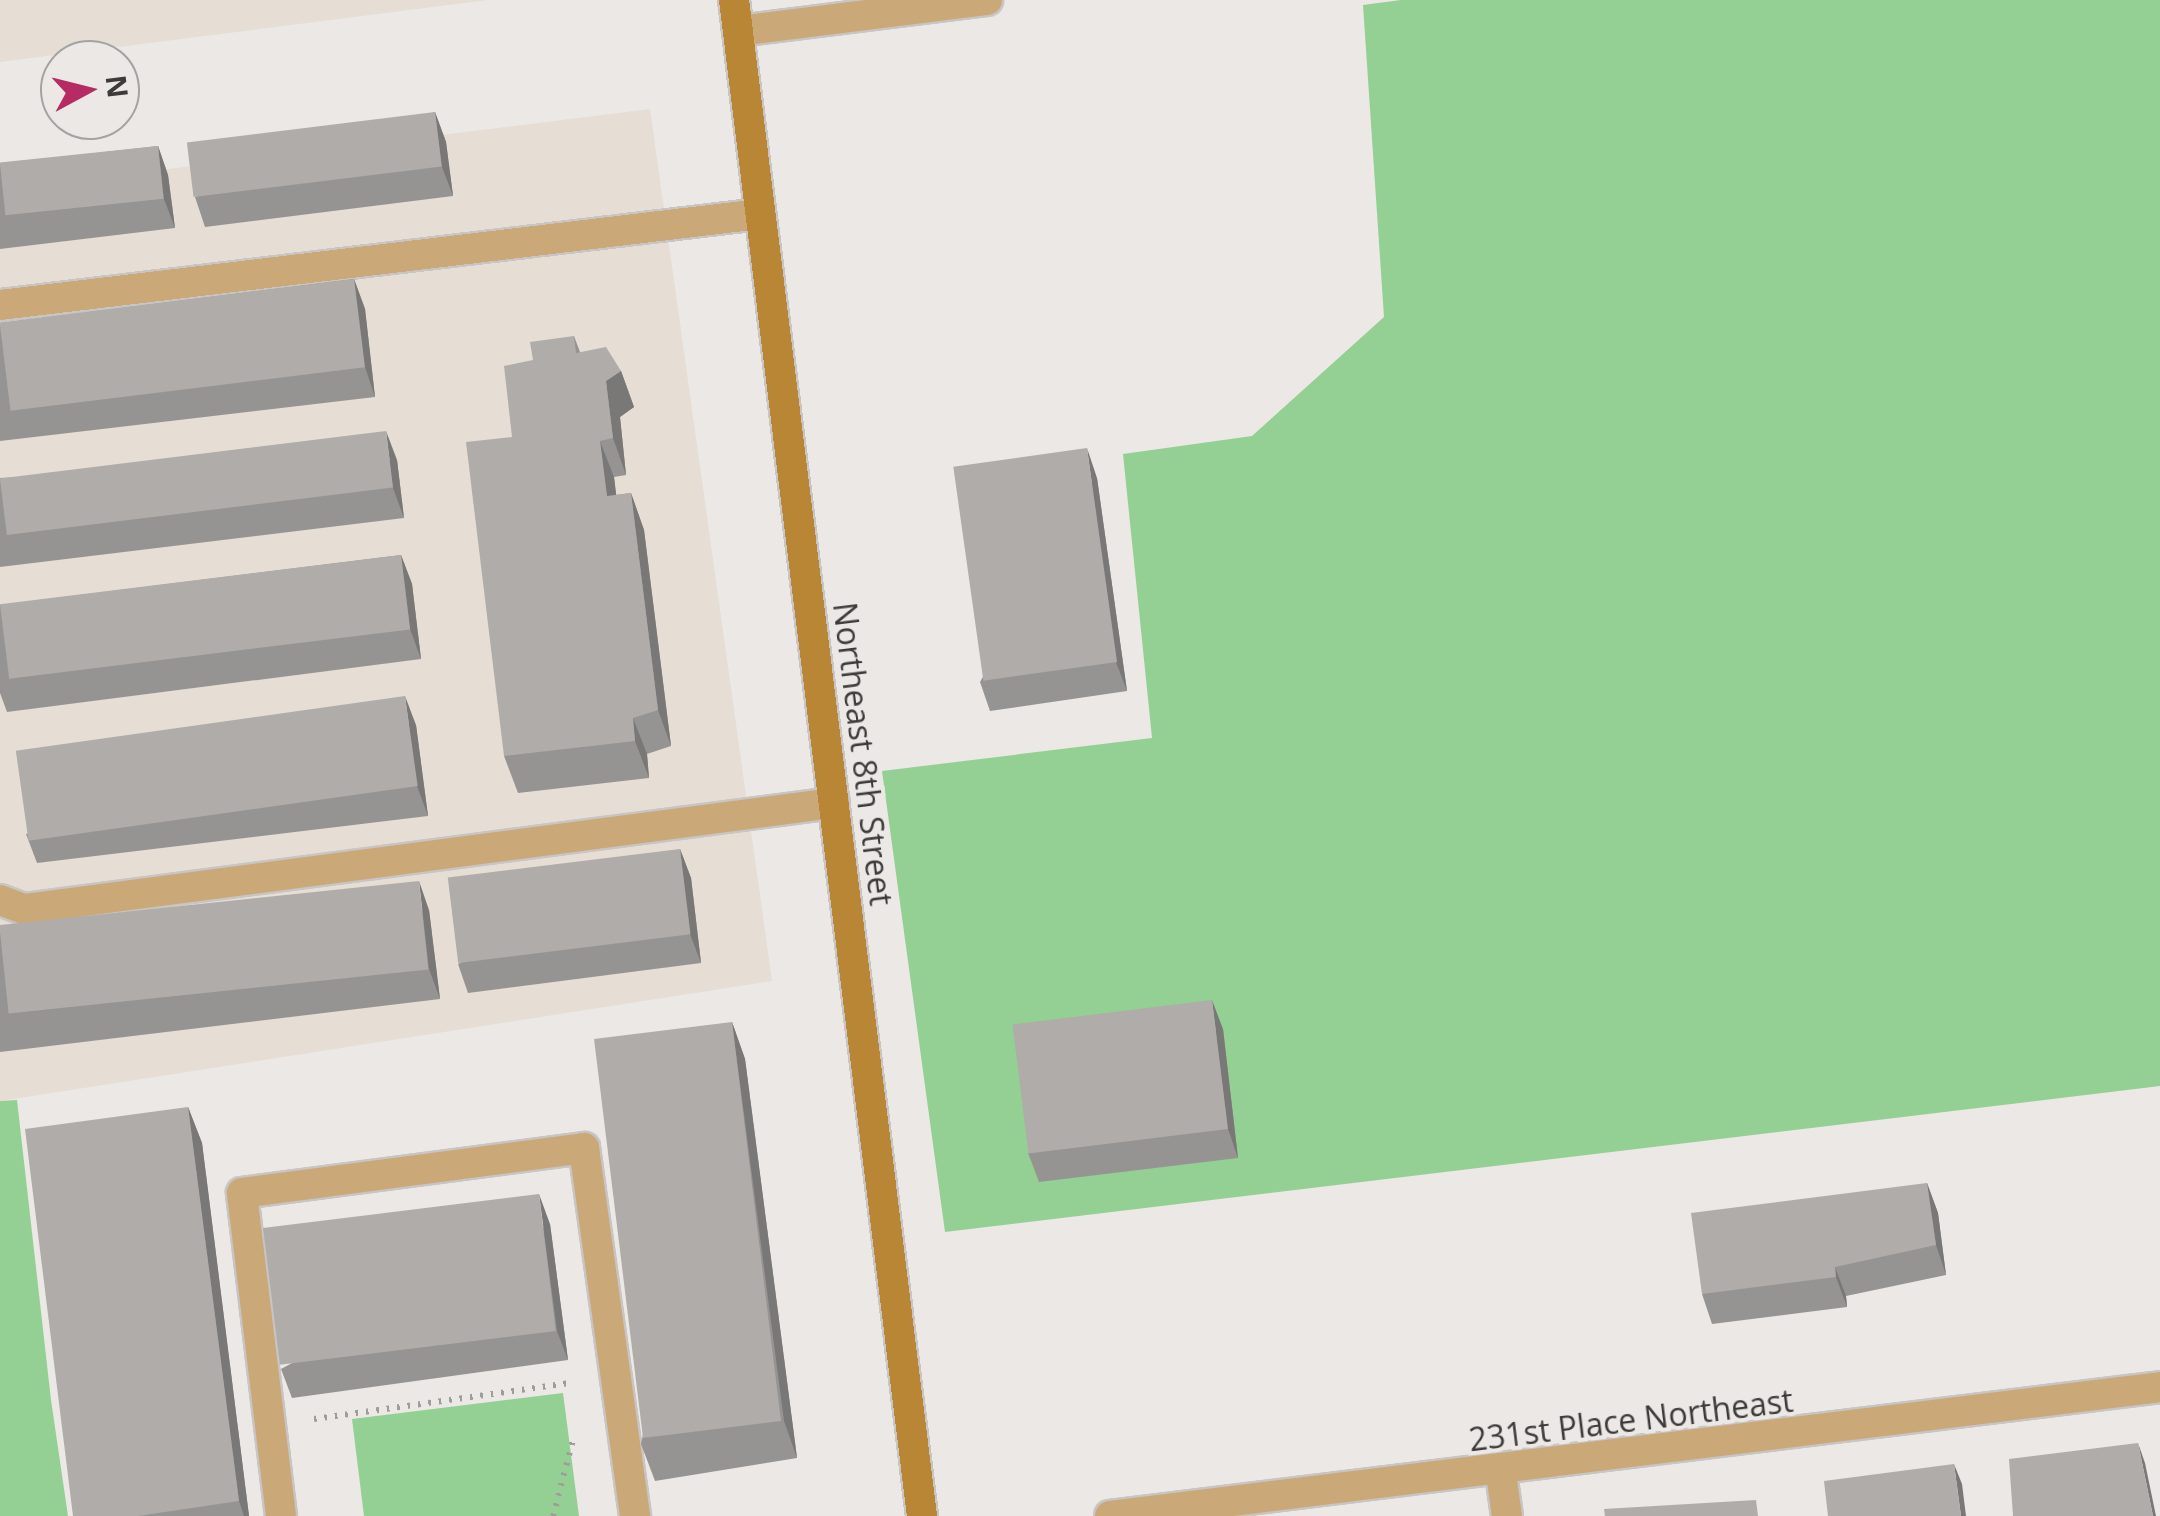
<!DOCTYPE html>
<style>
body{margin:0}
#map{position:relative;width:2160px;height:1516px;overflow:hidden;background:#ebe8e6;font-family:"Open Sans",sans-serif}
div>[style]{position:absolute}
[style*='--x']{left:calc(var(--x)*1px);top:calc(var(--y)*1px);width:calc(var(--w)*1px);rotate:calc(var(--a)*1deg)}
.built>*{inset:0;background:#e6ddd5}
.green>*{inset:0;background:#94d093}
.path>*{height:6px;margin-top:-3px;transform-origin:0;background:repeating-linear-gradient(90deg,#9f9d9c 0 2.5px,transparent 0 10.5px)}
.roads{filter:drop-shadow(2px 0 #c8c5c4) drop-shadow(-2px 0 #c8c5c4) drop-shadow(0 2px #c8c5c4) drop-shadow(0 -2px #c8c5c4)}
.lane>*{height:30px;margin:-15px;padding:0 15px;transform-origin:15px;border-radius:15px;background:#caa878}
.street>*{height:30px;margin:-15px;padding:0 15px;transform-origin:15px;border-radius:15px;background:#caa878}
.secondary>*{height:30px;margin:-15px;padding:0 15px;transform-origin:15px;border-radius:15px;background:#b98636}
.wall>*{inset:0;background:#969492}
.shaded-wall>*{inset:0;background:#7a7877}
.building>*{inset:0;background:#afacaa;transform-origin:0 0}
span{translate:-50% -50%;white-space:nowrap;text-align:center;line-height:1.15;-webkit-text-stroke:8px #ebe8e6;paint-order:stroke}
.street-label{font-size:32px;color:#3c3b3a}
.north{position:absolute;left:40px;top:40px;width:100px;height:100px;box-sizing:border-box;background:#ebe8e6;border:2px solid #a5a3a1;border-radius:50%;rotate:83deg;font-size:28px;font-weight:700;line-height:40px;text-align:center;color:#3c3b3a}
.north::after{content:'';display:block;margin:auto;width:35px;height:45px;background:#b62b64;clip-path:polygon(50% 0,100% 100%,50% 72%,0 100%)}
</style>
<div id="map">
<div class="built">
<i style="clip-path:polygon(0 0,488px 0,0 62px)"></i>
<i style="clip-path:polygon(650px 109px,772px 981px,0 1101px,0 190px)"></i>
</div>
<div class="green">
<i style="clip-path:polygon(1401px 0,2160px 0,2160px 1086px,945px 1232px,882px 771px,1152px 738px,1123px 454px,1252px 436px,1384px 317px,1363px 5px)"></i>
<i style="clip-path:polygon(17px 1100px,51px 1400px,68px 1516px,0 1516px,0 1101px)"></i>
<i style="clip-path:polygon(563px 1393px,579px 1516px,364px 1516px,352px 1419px)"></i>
</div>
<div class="path">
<i style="--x:314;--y:1419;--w:258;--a:-8"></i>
<i style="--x:553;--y:1516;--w:83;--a:-75.3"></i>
</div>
<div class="roads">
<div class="lane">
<i style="--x:738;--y:31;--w:251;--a:-7.1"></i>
<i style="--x:0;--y:305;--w:765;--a:-6.83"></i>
<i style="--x:0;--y:900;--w:26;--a:21"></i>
<i style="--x:24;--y:909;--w:817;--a:-7.46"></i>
<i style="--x:281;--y:1516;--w:325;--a:-96.9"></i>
<i style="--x:242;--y:1193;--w:345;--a:-7.5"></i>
<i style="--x:584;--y:1148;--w:372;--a:82.1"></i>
</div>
<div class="street">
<i style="--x:1501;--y:1473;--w:43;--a:82.1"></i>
<i style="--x:1110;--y:1516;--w:1058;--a:-7"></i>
</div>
<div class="secondary">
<i style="--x:734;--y:0;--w:1528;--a:82.93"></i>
</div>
</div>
<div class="wall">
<i style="clip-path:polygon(435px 112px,446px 142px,453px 196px,205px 227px,195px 197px)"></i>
<i style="clip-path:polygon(158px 146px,168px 175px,175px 228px,0 249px,0 164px)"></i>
<i style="clip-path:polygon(354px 279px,365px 309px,375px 397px,0 441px,0 323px)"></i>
<i style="clip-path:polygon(574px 336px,580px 352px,621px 371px,634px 407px,620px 417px,626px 475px,614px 477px,616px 495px,631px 493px,644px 530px,671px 746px,647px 754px,649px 778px,518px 793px,504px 756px,512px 437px,533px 360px)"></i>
<i style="clip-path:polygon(397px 460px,404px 518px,0 567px,0 478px)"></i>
<i style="clip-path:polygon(1097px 478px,1127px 691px,990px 711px,980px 682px)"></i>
<i style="clip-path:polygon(401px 555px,412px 584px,421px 659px,7px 712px,0 693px,0 605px)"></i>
<i style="clip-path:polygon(416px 725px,428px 816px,37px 863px,26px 834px)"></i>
<i style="clip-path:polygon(680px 849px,691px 878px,701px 963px,468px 993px,458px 964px)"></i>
<i style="clip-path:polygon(429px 910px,440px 999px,0 1052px,0 933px)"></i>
<i style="clip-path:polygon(732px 1022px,745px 1059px,797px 1458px,655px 1481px,641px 1444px)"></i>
<i style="clip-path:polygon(1223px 1029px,1238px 1158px,1039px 1182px,1028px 1153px)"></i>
<i style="clip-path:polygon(188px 1107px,202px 1143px,249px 1516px,73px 1516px)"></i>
<i style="clip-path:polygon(1927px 1183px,1938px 1213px,1946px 1275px,1846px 1296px,1847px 1307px,1712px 1324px,1702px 1294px)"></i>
<i style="clip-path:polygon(550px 1224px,568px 1360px,292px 1398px,281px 1369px)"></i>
</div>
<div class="shaded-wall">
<i style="clip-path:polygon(435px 112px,446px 142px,453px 196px,442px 167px)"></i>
<i style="clip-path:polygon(158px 146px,168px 175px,175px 228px,164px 199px)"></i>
<i style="clip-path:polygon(354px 279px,365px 309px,375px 397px,365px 367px)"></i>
<i style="clip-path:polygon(621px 371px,634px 407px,620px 417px,626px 475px,613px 438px,606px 381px)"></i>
<i style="clip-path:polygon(386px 431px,397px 460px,404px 518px,393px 488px)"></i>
<i style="clip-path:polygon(600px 441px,614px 477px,621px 533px,607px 496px)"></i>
<i style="clip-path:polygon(1087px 448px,1097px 478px,1127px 691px,1116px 662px)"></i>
<i style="clip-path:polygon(631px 493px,644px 530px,671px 746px,658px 710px)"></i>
<i style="clip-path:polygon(401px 555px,412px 584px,421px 659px,410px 629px)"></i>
<i style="clip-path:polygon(405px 696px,416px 725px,428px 816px,417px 786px)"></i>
<i style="clip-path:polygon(633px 718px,647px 754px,649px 778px,635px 741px)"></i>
<i style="clip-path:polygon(680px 849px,691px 878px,701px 963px,690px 934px)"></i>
<i style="clip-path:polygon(419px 881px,429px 910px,440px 999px,429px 969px)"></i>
<i style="clip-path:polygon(1212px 1000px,1223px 1029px,1238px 1158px,1228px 1129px)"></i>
<i style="clip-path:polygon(732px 1022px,745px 1059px,797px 1458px,784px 1421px)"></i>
<i style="clip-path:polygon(188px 1107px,202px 1143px,249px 1516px,244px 1516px,239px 1501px)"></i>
<i style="clip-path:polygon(1927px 1183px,1938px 1213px,1946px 1275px,1936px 1245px)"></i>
<i style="clip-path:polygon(539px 1194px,550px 1224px,568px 1360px,557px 1331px)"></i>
<i style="clip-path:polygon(1835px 1267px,1846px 1296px,1847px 1307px,1836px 1277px)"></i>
<i style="clip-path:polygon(2138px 1443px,2145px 1463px,2156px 1516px,2153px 1516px)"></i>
<i style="clip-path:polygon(1954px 1464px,1962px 1484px,1966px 1516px,1961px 1516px)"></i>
</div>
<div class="building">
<i style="left:435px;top:112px;width:55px;height:250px;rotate:83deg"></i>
<i style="left:158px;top:146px;width:53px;height:159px;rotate:84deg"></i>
<i style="left:354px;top:279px;width:89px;height:357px;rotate:83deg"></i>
<i style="clip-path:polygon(574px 336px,576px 353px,606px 347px,621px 371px,606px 381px,613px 438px,600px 441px,607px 496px,631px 493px,658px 710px,633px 718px,635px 741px,504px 756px,466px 442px,512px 437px,504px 366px,533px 360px,530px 342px)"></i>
<i style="left:386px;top:431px;width:57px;height:389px;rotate:83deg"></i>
<i style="left:1087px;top:448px;width:216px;height:135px;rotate:82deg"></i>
<i style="left:401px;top:555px;width:75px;height:404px;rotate:83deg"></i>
<i style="left:405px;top:696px;width:91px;height:393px;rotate:82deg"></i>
<i style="left:680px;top:849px;width:86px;height:234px;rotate:83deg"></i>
<i style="left:419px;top:881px;width:89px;height:422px;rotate:84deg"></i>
<i style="left:1212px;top:1000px;width:130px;height:201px;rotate:83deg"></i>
<i style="left:732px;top:1022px;width:402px;height:139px;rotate:83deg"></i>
<i style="clip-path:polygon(188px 1107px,239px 1501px,138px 1516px,73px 1516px,25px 1129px)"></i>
<i style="clip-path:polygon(1927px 1183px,1936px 1245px,1835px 1267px,1836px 1277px,1702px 1294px,1691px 1213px)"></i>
<i style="left:539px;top:1194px;width:138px;height:278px;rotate:83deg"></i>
<i style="clip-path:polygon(2138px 1443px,2153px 1516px,2013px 1516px,2009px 1459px)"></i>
<i style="clip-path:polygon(1954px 1464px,1961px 1516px,1828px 1516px,1824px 1481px)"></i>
<i style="clip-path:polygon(1756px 1500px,1758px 1516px,1605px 1516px,1604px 1509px)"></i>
</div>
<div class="street-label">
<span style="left:863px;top:754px;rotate:83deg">Northeast 8th Street</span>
<span style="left:1631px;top:1420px;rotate:-7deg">231st Place Northeast</span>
</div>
<div class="north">N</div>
</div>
